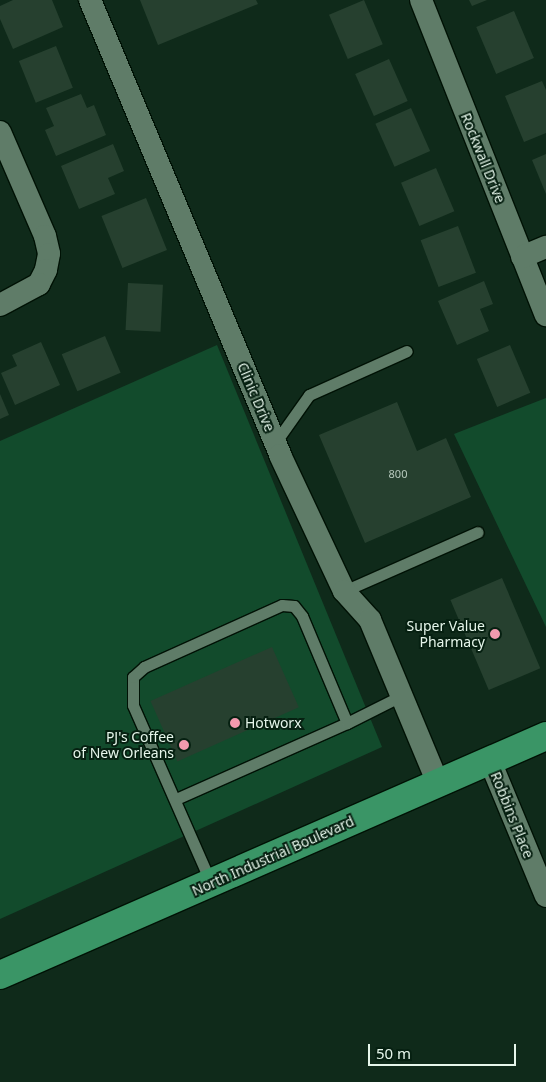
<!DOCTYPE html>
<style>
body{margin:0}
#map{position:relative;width:546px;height:1082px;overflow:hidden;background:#0f2a1a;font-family:"Noto Sans",sans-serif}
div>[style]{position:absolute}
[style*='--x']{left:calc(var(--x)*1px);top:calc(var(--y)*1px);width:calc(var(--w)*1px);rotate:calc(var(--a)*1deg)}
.green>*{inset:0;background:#124b2c}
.building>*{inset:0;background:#26402f;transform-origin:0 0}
.roads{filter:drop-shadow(1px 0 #001205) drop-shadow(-1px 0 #001205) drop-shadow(0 1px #001205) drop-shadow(0 -1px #001205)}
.service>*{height:11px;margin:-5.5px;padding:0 5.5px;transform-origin:5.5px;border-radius:5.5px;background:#5f7c68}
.minor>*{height:22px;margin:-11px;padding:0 11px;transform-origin:11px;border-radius:11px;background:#5f7c68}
.primary>*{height:28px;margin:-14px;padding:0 14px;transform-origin:14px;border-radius:14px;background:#3a9566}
.dots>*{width:14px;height:14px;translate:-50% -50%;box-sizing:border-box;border:2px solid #062011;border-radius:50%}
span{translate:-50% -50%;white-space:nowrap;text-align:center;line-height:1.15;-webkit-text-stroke:4px #062011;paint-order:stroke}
.number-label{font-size:11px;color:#b6c8bc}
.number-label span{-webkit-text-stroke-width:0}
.street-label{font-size:14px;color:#e6f6eb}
.poi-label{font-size:14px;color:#e6f6eb}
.right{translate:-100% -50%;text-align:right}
.left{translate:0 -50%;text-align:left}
.scale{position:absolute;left:368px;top:1044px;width:148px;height:22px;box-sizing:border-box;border:2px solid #e6f6eb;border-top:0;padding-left:6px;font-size:15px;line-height:18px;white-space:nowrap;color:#e6f6eb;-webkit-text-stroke:4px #062011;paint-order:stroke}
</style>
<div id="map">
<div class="green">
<i style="clip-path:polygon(217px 345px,382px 747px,0 919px,0 441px)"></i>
<i style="clip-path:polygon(546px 398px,546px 627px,454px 434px)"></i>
</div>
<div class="building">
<i style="clip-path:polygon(13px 0,52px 0,63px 27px,13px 49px,0 19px,0 6px)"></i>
<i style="clip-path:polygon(140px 0,256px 0,258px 4px,158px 45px)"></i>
<i style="left:364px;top:0;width:48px;height:38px;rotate:67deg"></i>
<i style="clip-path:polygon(469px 0,487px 0,472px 6px)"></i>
<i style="left:514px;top:11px;width:51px;height:41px;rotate:67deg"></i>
<i style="left:56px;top:46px;width:45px;height:40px;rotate:68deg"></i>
<i style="left:389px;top:59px;width:46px;height:37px;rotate:66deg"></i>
<i style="clip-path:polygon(542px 81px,546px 90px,546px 133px,524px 142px,505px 96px)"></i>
<i style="clip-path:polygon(81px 94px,87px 108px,94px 105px,106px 135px,56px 156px,45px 130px,54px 126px,46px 108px)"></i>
<i style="left:411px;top:108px;width:47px;height:39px;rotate:66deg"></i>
<i style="clip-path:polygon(113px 144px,124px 171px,108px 178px,115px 194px,79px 209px,61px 166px)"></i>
<i style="clip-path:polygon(546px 154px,546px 194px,532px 160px)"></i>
<i style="left:436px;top:168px;width:47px;height:38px;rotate:67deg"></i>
<i style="left:146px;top:198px;width:56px;height:48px;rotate:68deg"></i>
<i style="left:458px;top:226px;width:50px;height:40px;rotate:69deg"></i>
<i style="clip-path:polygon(484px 281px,493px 304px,480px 309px,489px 331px,457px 345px,438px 301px)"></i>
<i style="left:128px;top:283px;width:35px;height:47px;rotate:3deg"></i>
<i style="left:105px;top:336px;width:40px;height:47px;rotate:67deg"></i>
<i style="clip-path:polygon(41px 342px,60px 385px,15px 405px,1px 373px,17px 366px,12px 355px)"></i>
<i style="left:510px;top:345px;width:52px;height:36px;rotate:67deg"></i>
<i style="clip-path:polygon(0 394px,9px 415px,0 419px)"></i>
<i style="clip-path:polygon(397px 402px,417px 451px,446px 438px,471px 497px,365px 543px,319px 435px)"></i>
<i style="left:502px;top:578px;width:98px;height:56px;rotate:67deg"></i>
<i style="left:272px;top:647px;width:66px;height:133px;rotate:66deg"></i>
</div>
<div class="roads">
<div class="service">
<i style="--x:275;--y:443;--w:59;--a:-54.7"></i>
<i style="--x:309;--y:395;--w:107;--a:-24.2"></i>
<i style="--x:344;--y:591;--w:146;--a:-23.8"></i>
<i style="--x:176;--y:799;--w:187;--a:-24"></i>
<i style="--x:211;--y:883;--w:194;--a:-113.7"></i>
<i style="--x:133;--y:705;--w:28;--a:-90"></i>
<i style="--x:133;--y:677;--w:15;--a:-42"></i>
<i style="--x:144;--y:667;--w:151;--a:-24.2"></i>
<i style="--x:282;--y:605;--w:12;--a:5"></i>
<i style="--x:294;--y:606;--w:13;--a:51"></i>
<i style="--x:302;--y:616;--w:116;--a:67.2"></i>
<i style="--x:347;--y:723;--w:60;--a:-26.6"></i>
</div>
<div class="minor">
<i style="--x:90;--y:0;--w:493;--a:67.3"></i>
<i style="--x:280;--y:455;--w:150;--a:64.8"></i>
<i style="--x:344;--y:591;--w:39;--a:48"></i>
<i style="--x:370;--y:620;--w:177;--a:67.4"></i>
<i style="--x:421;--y:0;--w:339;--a:68.4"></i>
<i style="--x:0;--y:132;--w:113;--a:66.6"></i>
<i style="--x:45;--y:236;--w:18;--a:77"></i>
<i style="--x:49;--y:254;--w:16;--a:101"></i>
<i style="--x:46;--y:270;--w:16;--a:117"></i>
<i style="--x:39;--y:284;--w:44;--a:151.7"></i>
<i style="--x:522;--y:257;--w:26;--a:-23"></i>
<i style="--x:490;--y:761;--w:146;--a:67.5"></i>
</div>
<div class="primary">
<i style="--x:0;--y:975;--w:596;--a:-23.64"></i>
</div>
</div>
<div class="dots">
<i style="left:495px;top:634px;background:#f29aae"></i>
<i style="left:235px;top:723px;background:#f29aae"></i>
<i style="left:184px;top:745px;background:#f29aae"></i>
</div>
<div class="number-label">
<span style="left:398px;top:474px">800</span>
</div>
<div class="street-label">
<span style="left:483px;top:158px;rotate:68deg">Rockwall Drive</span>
<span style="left:256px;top:397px;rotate:67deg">Clinic Drive</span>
<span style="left:512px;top:815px;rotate:68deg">Robbins Place</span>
<span style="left:273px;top:856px;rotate:-24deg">North Industrial Boulevard</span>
</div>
<div class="poi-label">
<span class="right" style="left:485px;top:634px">Super Value<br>Pharmacy</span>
<span class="left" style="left:245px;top:723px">Hotworx</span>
<span class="right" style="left:174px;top:745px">PJ's Coffee<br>of New Orleans</span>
</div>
<div class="scale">50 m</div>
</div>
